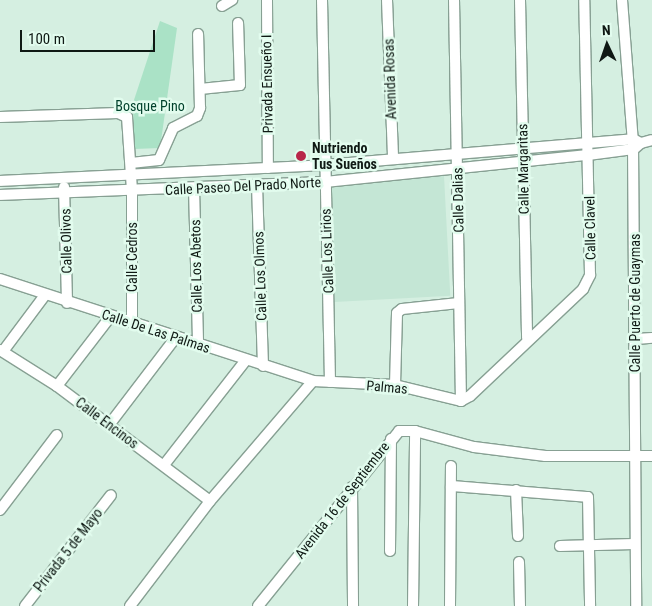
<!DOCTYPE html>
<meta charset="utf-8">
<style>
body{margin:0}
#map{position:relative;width:652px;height:606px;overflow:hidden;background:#d5efe1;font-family:"Roboto Condensed",sans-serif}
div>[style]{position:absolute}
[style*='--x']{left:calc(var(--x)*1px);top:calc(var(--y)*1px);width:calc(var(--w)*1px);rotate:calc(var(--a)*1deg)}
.built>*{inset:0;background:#c4e6d5;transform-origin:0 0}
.green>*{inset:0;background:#aae2c6}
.roads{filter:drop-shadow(1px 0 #87a093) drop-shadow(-1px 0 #87a093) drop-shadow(0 1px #87a093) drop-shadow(0 -1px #87a093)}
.minor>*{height:10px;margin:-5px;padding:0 5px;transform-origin:5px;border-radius:5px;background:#fff}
.dots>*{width:14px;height:14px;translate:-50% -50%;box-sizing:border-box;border:2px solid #e2fcee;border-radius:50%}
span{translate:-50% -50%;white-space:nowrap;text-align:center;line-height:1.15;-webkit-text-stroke:5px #e2fcee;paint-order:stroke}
.street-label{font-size:14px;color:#0f1914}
.park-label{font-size:14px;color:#00412b}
.poi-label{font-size:14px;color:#0f1914;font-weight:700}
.left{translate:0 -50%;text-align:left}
.north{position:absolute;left:582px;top:20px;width:50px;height:50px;-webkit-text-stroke:4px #e2fcee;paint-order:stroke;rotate:357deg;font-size:14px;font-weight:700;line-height:20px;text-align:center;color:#0f1914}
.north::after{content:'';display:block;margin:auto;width:18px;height:22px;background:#0f1914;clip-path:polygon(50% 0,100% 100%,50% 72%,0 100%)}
.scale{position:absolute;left:20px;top:30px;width:135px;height:22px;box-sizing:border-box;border:2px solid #0f1914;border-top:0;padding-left:6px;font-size:15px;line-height:18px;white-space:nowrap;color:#0f1914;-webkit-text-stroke:4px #e2fcee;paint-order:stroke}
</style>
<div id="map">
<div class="built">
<i style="left:444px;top:176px;width:120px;height:116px;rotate:87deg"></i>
</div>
<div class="green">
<i style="clip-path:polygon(160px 21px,177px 28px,160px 148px,134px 149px,133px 103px)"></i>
</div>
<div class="roads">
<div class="minor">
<i style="--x:267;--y:0;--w:168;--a:89.7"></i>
<i style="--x:322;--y:0;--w:382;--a:88.8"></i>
<i style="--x:387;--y:0;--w:158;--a:87.8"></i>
<i style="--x:454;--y:0;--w:401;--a:89"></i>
<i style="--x:520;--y:0;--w:338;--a:88.8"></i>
<i style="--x:622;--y:0;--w:144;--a:85.6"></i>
<i style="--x:633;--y:144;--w:462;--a:89.6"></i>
<i style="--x:222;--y:6;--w:12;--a:-31"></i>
<i style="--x:200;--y:89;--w:40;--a:-5.7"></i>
<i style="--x:240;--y:85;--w:62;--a:-91.8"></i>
<i style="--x:0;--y:117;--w:118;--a:-1.9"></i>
<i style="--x:118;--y:113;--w:10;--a:24"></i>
<i style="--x:127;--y:117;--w:74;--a:86.1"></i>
<i style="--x:132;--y:191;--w:132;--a:90"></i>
<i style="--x:131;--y:163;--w:28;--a:-6"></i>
<i style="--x:159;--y:160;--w:35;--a:-66"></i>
<i style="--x:173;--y:128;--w:27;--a:-27"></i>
<i style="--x:197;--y:116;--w:9;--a:-69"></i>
<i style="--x:200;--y:108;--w:74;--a:-91.5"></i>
<i style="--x:0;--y:181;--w:325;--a:-2.8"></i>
<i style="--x:325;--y:165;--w:309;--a:-4.8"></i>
<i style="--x:633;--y:139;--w:9;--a:27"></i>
<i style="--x:257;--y:185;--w:181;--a:88.1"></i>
<i style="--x:64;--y:187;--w:116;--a:88.5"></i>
<i style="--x:194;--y:188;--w:156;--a:88.5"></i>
<i style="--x:0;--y:195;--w:325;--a:-2.3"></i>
<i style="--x:325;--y:182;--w:264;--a:-5.9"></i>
<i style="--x:588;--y:155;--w:46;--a:-7.4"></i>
<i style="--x:634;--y:149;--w:9;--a:-41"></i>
<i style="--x:641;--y:143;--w:11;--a:-15"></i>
<i style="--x:0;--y:279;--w:329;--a:18"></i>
<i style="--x:313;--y:381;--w:82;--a:2.8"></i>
<i style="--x:395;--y:385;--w:68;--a:13.6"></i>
<i style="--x:636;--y:339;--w:16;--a:-4"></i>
<i style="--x:0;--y:350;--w:67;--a:32.3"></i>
<i style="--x:57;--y:386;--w:191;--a:36.9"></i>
<i style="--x:4;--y:350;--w:69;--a:-53.3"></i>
<i style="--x:395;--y:385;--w:72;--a:-88.4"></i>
<i style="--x:397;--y:313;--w:6;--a:-39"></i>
<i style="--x:402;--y:309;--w:57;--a:-6"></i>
<i style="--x:57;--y:386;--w:88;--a:-52.4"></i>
<i style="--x:461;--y:401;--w:10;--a:-29"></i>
<i style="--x:470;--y:396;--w:156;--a:-43.4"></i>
<i style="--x:583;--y:289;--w:16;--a:-63"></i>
<i style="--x:590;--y:275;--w:275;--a:-91.2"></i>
<i style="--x:109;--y:425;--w:111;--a:-52.7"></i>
<i style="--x:164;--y:465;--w:133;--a:-52"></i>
<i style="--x:451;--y:486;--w:137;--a:4.6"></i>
<i style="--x:588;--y:497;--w:109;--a:88.9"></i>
<i style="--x:352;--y:487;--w:119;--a:89.5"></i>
<i style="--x:516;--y:490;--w:46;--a:87.5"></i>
<i style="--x:0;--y:510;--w:94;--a:-52.8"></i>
<i style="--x:560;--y:546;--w:74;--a:-1.5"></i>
<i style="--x:390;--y:551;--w:112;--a:-89.5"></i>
<i style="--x:519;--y:562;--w:44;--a:88.7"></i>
<i style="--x:25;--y:606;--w:140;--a:-52.2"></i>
<i style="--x:130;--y:606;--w:132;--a:-52.7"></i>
<i style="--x:210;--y:501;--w:158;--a:-49.4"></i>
<i style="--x:258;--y:606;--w:225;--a:-51.1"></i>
<i style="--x:399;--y:431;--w:16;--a:0"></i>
<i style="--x:415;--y:431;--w:61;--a:15.2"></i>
<i style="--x:474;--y:447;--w:72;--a:7.2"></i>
<i style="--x:545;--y:456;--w:107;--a:0"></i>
<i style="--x:413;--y:606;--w:175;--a:-89.3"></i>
<i style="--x:450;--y:606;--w:140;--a:-89.6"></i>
</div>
</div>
<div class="dots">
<i style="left:301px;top:156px;background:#b8274a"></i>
</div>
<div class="street-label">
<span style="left:390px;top:79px;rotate:-92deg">Avenida Rosas</span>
<span style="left:267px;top:84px;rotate:-91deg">Privada Ensueño I</span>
<span style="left:523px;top:169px;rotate:-91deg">Calle Margaritas</span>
<span style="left:243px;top:186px;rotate:-3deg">Calle Paseo Del Prado Norte</span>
<span style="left:458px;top:200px;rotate:-91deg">Calle Dalias</span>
<span style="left:590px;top:228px;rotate:-91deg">Calle Clavel</span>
<span style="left:66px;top:241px;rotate:-91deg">Calle Olivos</span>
<span style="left:327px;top:251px;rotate:-92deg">Calle Los Lirios</span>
<span style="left:132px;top:257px;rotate:-90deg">Calle Cedros</span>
<span style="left:196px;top:266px;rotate:-91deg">Calle Los Abetos</span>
<span style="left:260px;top:276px;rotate:-92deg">Calle Los Olmos</span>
<span style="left:635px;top:303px;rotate:-90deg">Calle Puerto de Guaymas</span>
<span style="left:156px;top:331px;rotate:18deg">Calle De Las Palmas</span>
<span style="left:387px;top:387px;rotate:5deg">Palmas</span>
<span style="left:107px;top:423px;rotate:37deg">Calle Encinos</span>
<span style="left:342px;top:500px;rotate:-52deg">Avenida 16 de Septiembre</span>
<span style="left:68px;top:550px;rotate:-52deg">Privada 5 de Mayo</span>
</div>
<div class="park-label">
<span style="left:150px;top:106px">Bosque Pino</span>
</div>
<div class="poi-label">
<span class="left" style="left:312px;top:156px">Nutriendo<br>Tus Sueños</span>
</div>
<div class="north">N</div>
<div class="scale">100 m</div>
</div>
